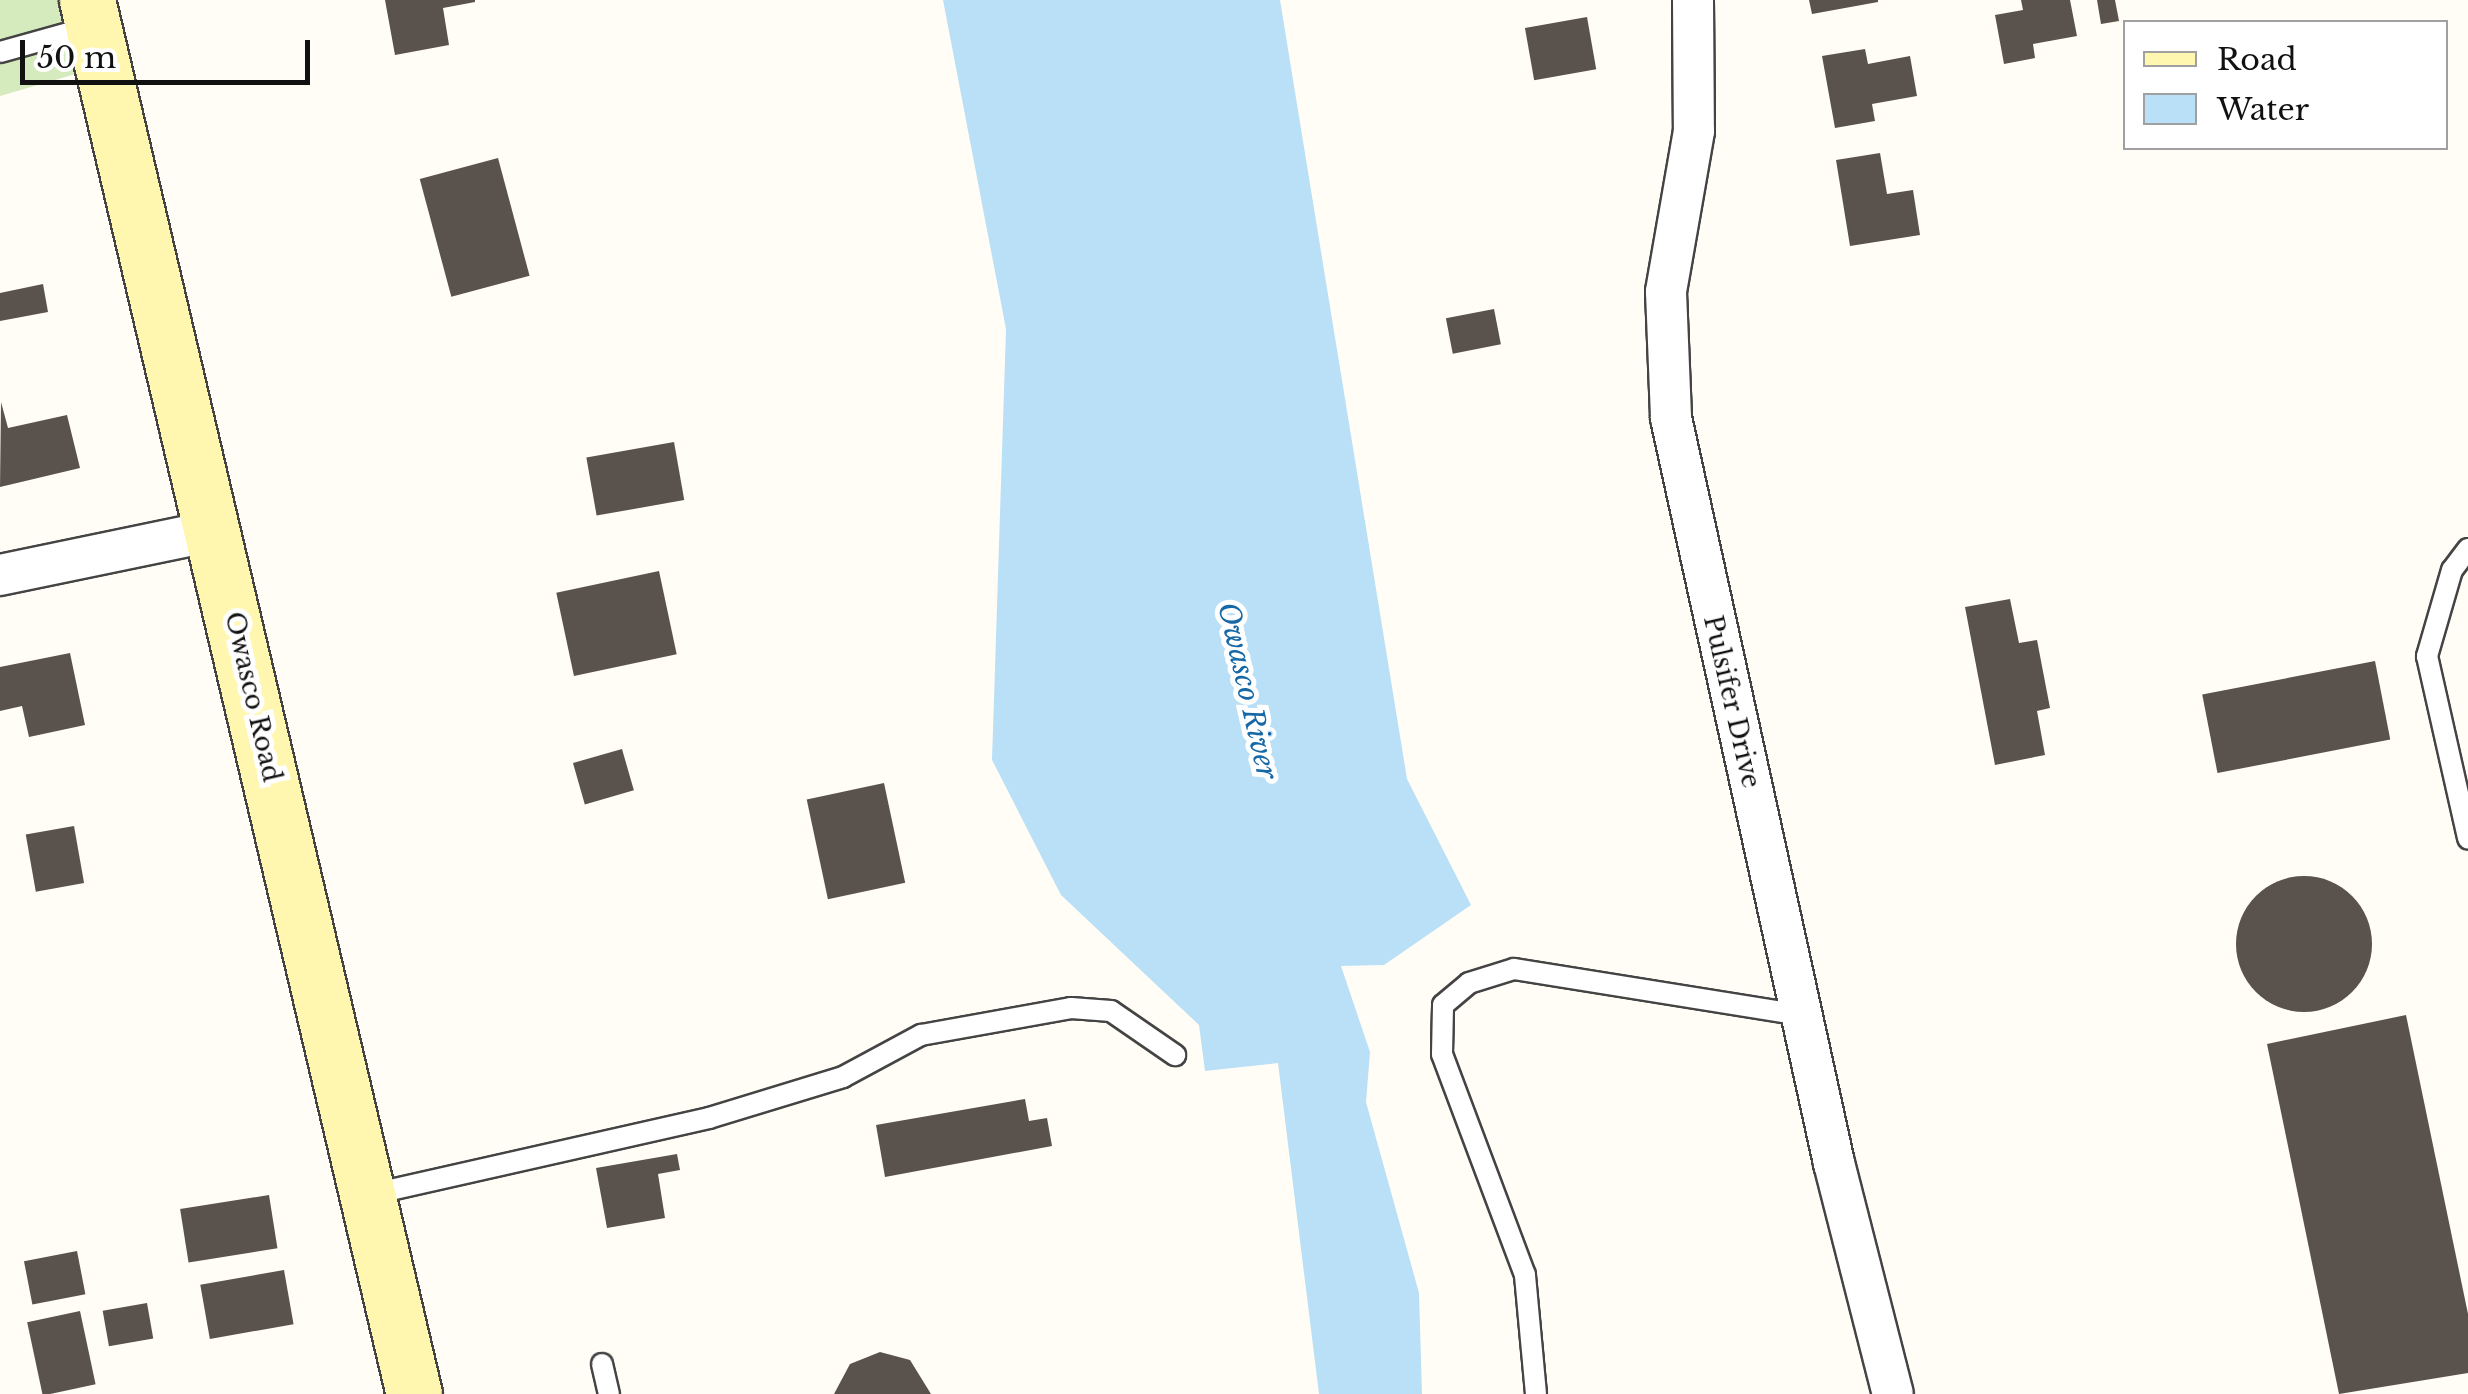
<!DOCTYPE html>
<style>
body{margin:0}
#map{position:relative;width:2468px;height:1394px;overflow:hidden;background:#fffdf5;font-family:"Libre Baskerville",serif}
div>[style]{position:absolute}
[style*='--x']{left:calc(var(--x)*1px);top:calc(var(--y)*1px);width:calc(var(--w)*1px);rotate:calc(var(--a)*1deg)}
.green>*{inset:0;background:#d5ebbd}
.water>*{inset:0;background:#b9e0f7}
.building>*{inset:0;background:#5a524d;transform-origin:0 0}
.round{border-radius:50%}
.roads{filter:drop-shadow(2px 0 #444) drop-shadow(-2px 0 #444) drop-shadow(0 2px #444) drop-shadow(0 -2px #444)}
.lane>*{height:20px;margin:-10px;padding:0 10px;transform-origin:10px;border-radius:10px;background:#fff}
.street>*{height:40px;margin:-20px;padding:0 20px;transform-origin:20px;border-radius:20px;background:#fff}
.secondary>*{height:55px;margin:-27.5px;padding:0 27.5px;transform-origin:27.5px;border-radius:27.5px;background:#fff6b0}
span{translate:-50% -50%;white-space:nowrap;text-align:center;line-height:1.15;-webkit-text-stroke:10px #fff;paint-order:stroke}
.street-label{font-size:25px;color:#111}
.water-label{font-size:28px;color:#1768a6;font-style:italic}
.legend{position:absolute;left:2123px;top:20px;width:325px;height:130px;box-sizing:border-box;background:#fff;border:2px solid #a0a0a0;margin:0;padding:12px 18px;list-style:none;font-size:30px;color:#111}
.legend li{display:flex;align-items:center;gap:20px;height:50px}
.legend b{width:50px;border:2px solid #a0a0a0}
.scale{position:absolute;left:20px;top:40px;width:290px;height:45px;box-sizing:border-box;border:5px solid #111;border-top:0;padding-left:12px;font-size:30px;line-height:35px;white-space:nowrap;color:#111;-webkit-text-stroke:8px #fff;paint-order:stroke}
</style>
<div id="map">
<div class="green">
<i style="clip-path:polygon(0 0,87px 0,103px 66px,0 96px)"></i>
</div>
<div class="water">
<i style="clip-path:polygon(943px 0,1280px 0,1407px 779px,1471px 905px,1384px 965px,1341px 966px,1370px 1052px,1366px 1102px,1419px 1293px,1422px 1394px,1319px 1394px,1278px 1063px,1205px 1071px,1199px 1025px,1061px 895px,992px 760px,1006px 329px)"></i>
</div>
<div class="building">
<i style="clip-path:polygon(385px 0,475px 0,475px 2px,443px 8px,449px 45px,395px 55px)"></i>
<i style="clip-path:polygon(1809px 0,1878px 0,1878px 2px,1812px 14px)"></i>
<i style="clip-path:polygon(2021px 0,2070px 0,2077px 36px,2033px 44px,2035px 58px,2004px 64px,1995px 15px,2023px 10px)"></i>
<i style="clip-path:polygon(2097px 0,2115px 0,2119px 21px,2101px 24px)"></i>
<i style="left:1587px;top:17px;width:53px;height:63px;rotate:80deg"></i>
<i style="clip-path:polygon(1865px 49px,1868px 64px,1910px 56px,1917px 96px,1872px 104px,1875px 121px,1835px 128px,1822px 56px)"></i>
<i style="clip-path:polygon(1880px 153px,1887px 194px,1913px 190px,1920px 235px,1850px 246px,1836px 160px)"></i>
<i style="left:498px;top:158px;width:122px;height:81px;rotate:75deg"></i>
<i style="clip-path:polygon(43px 284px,48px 312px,0 321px,0 293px)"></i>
<i style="left:1494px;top:309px;width:36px;height:49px;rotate:79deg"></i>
<i style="clip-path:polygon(1px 402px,8px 428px,67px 415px,80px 468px,0 487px)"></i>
<i style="left:674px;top:442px;width:59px;height:89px;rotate:80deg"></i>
<i style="left:659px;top:571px;width:85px;height:105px;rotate:78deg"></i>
<i style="clip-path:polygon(2010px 599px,2019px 643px,2037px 640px,2050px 708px,2037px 711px,2045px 755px,1995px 765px,1965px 607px)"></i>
<i style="clip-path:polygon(70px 653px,85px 725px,29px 737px,22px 706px,0 711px,0 667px)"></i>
<i style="left:2375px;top:661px;width:80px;height:176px;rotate:79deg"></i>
<i style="left:622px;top:749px;width:43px;height:51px;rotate:74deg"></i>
<i style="left:884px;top:783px;width:102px;height:79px;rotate:78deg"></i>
<i style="left:74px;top:826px;width:58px;height:49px;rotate:80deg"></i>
<i class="round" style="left:2236px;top:876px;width:136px;height:136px"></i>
<i style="clip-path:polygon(2406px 1015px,2468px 1314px,2468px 1373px,2339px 1394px,2267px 1044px)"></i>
<i style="clip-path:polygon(1025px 1099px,1029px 1121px,1047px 1118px,1052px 1146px,885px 1177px,876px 1125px)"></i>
<i style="clip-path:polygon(677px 1154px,680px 1170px,658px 1174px,665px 1218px,607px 1228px,596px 1168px)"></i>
<i style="left:269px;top:1195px;width:54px;height:90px;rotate:81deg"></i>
<i style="left:77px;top:1251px;width:44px;height:54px;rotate:79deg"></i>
<i style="left:284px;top:1270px;width:55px;height:85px;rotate:80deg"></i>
<i style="left:147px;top:1303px;width:36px;height:45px;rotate:80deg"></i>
<i style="left:80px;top:1311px;width:75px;height:54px;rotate:78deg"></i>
<i style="clip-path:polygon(880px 1352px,910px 1360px,931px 1394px,834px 1394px,850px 1364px)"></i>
</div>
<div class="roads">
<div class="lane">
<i style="--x:0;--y:52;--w:93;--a:-15.5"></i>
<i style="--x:2468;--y:549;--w:26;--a:127"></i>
<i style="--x:2452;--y:570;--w:90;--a:106.2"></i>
<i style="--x:2427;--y:656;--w:187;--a:77.3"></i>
<i style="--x:368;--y:1195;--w:350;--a:-12.7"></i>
<i style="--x:709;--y:1118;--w:140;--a:-17"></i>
<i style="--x:843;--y:1077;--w:89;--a:-28.3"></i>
<i style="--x:921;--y:1035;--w:152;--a:-10.2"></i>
<i style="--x:1071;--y:1008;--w:40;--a:4.3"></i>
<i style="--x:1111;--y:1011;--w:78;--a:34.5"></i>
<i style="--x:602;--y:1364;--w:31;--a:77"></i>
<i style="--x:1536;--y:1394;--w:120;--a:-95.3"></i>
<i style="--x:1525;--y:1275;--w:236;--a:-110.6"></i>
<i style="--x:1442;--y:1054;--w:49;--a:-88.8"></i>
<i style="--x:1443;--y:1005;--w:34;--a:-40"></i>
<i style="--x:1469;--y:983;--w:47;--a:-17.3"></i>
<i style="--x:1514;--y:969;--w:291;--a:9.1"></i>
</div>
<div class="street">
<i style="--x:1693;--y:0;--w:131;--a:89.6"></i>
<i style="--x:1694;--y:131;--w:163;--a:99.9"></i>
<i style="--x:1666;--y:292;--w:126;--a:87.7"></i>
<i style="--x:1671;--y:418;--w:763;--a:77.66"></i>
<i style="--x:1834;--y:1163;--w:238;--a:75.7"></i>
<i style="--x:0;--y:575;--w:217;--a:-11.7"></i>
</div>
<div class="secondary">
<i style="--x:87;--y:0;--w:1432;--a:76.8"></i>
</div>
</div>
<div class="street-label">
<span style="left:252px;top:697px;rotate:77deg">Owasco Road</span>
<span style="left:1731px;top:702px;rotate:77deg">Pulsifer Drive</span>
</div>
<div class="water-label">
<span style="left:1247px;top:691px;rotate:77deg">Owasco River</span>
</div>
<ul class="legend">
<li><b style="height:12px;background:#fff6b0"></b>Road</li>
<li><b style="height:28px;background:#b9e0f7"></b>Water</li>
</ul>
<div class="scale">50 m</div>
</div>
